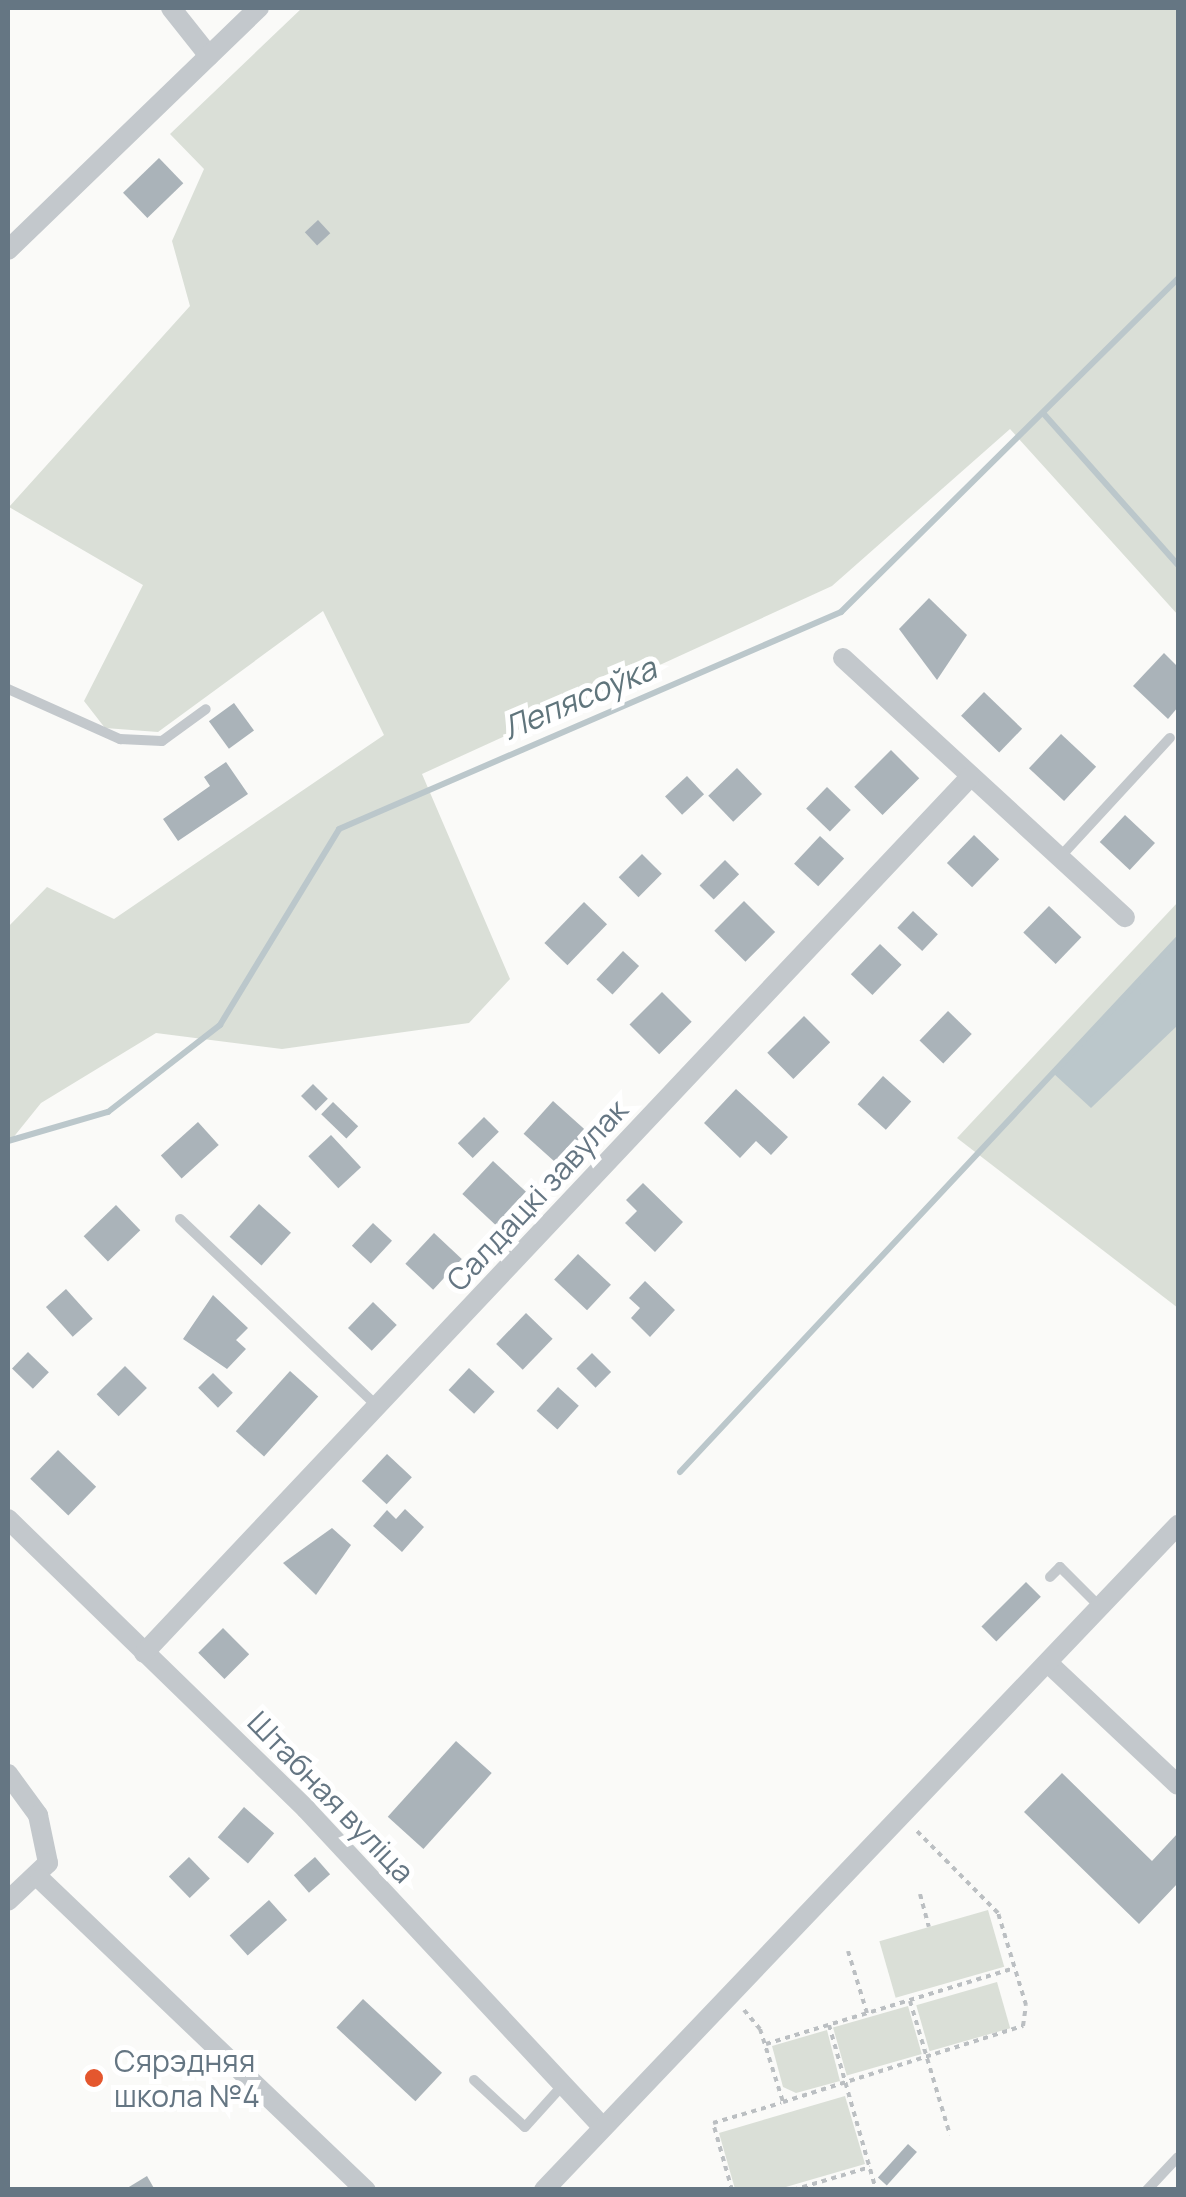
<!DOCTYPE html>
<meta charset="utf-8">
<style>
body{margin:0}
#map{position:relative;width:1186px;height:2197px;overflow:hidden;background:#fafaf8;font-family:Manrope,sans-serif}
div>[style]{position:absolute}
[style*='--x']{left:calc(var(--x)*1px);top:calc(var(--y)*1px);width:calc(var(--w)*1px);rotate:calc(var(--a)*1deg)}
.green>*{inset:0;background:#dadfd7;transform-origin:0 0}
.water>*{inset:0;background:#bbc7cb}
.stream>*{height:6px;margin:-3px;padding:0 3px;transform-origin:3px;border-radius:3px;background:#bbc7cb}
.building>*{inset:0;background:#aab3b9;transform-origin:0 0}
.path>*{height:4px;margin-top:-2px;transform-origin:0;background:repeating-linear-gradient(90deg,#bbbfc2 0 5px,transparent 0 10px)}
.service>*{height:10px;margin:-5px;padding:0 5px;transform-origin:5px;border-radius:5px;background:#c3c8cc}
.minor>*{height:20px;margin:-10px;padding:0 10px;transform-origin:10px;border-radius:10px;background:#c3c8cc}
.dots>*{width:28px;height:28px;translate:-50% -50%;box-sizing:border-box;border:5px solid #fff;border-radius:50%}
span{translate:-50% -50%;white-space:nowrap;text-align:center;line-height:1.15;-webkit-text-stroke:10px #fff;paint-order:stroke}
.street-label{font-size:30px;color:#657683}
.poi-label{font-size:30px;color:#657683}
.left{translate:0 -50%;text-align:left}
.water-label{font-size:32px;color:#60757c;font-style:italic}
.frame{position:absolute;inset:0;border:10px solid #657683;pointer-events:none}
</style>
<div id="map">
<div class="green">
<i style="clip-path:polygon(302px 8px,1178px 8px,1178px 615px,1010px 429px,832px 586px,422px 774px,510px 979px,469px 1023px,282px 1049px,156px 1033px,41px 1103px,8px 1144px,8px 927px,47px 887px,114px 919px,384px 735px,323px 611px,158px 732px,105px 728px,84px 701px,143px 585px,9px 507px,190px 306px,172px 241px,204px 169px,170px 134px)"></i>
<i style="clip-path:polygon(1178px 902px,1178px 1308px,957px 1138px)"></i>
<i style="left:988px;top:1910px;width:59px;height:113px;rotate:74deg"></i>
<i style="left:997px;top:1982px;width:48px;height:84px;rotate:74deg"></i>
<i style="left:908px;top:2006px;width:50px;height:78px;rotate:74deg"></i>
<i style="clip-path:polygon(827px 2030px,840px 2081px,796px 2093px,783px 2087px,772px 2046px)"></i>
<i style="clip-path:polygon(845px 2096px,865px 2164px,779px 2189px,735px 2189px,719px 2133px)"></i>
</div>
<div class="water">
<i style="clip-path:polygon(1178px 939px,1178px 1025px,1091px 1108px,1053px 1073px)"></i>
</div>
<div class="stream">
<i style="--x:1043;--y:413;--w:203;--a:48.4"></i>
<i style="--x:8;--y:1141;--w:104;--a:-16.2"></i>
<i style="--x:108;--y:1112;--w:142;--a:-37.8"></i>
<i style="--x:220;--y:1025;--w:229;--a:-58.7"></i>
<i style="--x:339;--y:829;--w:547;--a:-23.38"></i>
<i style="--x:841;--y:612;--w:474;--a:-44.7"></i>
<i style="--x:680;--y:1472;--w:729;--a:-46.94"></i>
</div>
<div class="building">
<i style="left:159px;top:158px;width:35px;height:50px;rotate:46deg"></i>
<i style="left:318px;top:220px;width:18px;height:18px;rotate:47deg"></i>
<i style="clip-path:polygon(929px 598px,967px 635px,937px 680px,899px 629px)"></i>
<i style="clip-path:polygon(1164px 653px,1178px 667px,1178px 707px,1168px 719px,1133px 686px)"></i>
<i style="left:984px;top:692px;width:53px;height:33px;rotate:44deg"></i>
<i style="left:234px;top:703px;width:34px;height:31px;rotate:54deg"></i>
<i style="left:1061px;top:734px;width:48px;height:47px;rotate:43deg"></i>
<i style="left:891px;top:750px;width:40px;height:52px;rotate:45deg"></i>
<i style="clip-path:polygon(226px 762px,248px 794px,178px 841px,163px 819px,210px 786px,204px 777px)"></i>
<i style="left:737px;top:768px;width:36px;height:40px;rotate:46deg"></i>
<i style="left:687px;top:776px;width:25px;height:30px;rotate:47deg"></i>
<i style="left:827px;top:787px;width:33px;height:30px;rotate:44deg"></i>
<i style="left:1125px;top:815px;width:41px;height:37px;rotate:43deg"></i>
<i style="left:974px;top:835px;width:35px;height:39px;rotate:44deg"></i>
<i style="left:820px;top:836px;width:33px;height:38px;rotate:43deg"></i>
<i style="left:642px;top:854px;width:28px;height:33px;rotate:45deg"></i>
<i style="left:725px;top:860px;width:20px;height:36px;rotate:45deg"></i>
<i style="left:744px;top:901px;width:44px;height:42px;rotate:45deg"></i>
<i style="left:584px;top:902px;width:32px;height:57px;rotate:44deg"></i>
<i style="left:1049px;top:906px;width:45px;height:37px;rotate:44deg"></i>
<i style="left:913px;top:911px;width:34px;height:23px;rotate:43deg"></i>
<i style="left:880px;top:944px;width:30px;height:42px;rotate:44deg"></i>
<i style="left:623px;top:951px;width:22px;height:39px;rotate:43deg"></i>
<i style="left:662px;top:992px;width:42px;height:46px;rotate:45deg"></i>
<i style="left:948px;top:1011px;width:33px;height:41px;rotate:44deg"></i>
<i style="left:804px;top:1016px;width:37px;height:52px;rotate:45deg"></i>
<i style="left:883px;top:1076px;width:38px;height:38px;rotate:42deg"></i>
<i style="left:313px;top:1084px;width:21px;height:17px;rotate:45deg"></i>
<i style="clip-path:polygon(736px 1089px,788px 1137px,771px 1155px,756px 1141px,740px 1158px,704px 1123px)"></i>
<i style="left:553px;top:1101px;width:45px;height:44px;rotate:42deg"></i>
<i style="left:333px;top:1102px;width:35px;height:17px;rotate:44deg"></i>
<i style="left:484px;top:1117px;width:21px;height:37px;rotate:45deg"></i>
<i style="left:198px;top:1122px;width:31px;height:50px;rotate:48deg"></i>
<i style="left:331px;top:1135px;width:44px;height:31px;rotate:47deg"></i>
<i style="left:493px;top:1161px;width:47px;height:45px;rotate:43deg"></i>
<i style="clip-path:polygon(643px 1183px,683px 1222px,655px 1252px,625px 1223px,637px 1211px,626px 1200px)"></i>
<i style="left:259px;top:1204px;width:43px;height:44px;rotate:42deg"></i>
<i style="left:116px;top:1205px;width:35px;height:45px;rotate:46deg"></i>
<i style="left:373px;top:1223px;width:26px;height:31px;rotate:43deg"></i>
<i style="left:434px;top:1233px;width:38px;height:42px;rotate:43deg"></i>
<i style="left:578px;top:1254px;width:45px;height:35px;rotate:43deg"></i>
<i style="clip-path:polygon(645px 1281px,675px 1310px,650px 1337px,631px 1318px,640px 1308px,629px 1298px)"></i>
<i style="left:66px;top:1289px;width:40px;height:27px;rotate:48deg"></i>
<i style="clip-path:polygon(213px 1295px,248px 1328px,236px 1340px,246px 1349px,227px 1369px,183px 1339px)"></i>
<i style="left:373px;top:1302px;width:33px;height:36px;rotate:44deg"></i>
<i style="left:526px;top:1313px;width:37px;height:43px;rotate:44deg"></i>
<i style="left:28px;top:1352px;width:29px;height:23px;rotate:44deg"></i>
<i style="left:592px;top:1353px;width:27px;height:22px;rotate:45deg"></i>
<i style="left:125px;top:1366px;width:31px;height:40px;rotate:45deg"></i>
<i style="left:469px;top:1368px;width:35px;height:30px;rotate:43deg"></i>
<i style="left:290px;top:1371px;width:38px;height:81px;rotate:42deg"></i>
<i style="left:213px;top:1373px;width:28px;height:21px;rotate:45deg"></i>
<i style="left:558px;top:1387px;width:28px;height:32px;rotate:42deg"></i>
<i style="left:58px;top:1450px;width:53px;height:40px;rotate:44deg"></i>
<i style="left:387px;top:1454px;width:34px;height:37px;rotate:43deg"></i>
<i style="clip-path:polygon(405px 1509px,424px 1527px,402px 1552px,373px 1526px,387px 1510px,396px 1519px)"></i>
<i style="clip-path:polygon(332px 1528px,351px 1545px,316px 1595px,283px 1563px)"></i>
<i style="left:1026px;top:1582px;width:21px;height:63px;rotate:45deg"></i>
<i style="left:223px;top:1628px;width:37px;height:35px;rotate:45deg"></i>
<i style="left:456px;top:1741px;width:48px;height:102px;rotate:42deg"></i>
<i style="clip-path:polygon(1062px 1773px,1152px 1861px,1178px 1833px,1178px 1883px,1139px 1924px,1024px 1812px)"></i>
<i style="left:244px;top:1807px;width:40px;height:40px;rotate:41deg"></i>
<i style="left:189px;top:1857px;width:30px;height:28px;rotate:46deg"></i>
<i style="left:315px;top:1857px;width:23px;height:28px;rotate:49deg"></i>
<i style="left:269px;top:1900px;width:27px;height:53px;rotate:48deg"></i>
<i style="left:363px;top:1999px;width:108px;height:39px;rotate:43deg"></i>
<i style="left:908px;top:2144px;width:12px;height:45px;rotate:42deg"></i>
<i style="clip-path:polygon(147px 2176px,155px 2190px,124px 2190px)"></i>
</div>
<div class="path">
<i style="--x:920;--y:1894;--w:34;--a:75"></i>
<i style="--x:848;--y:1951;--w:65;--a:73"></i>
<i style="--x:910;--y:2001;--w:140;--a:73.4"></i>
<i style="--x:744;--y:2010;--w:25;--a:50"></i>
<i style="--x:760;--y:2029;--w:77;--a:72.5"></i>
<i style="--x:783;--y:2102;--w:252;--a:-17.6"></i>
<i style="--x:1023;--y:2026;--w:21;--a:-82"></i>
<i style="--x:1026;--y:2005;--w:96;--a:-106.9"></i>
<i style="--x:998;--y:1913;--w:118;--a:-134.7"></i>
<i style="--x:829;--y:2025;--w:172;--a:74.1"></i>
<i style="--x:766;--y:2044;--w:260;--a:-17"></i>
<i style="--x:732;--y:2190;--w:70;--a:-105.8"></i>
<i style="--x:713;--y:2123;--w:71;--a:-16.4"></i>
<i style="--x:793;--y:2190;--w:80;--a:-16.6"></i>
</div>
<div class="service">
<i style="--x:8;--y:689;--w:123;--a:24.1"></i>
<i style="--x:120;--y:739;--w:42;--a:2.7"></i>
<i style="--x:162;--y:741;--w:54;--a:-36"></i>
<i style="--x:1060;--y:857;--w:162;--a:-47.3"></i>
<i style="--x:180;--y:1219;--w:274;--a:43.5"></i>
<i style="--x:1050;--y:1577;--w:14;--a:-45"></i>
<i style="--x:1060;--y:1567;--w:57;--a:45"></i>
<i style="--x:474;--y:2080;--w:69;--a:42.7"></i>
<i style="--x:525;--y:2127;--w:57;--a:-47.9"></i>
<i style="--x:1147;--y:2190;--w:45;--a:-46.8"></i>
</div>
<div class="minor">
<i style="--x:171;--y:8;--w:61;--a:51.6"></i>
<i style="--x:8;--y:250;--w:349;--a:-44"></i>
<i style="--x:843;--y:658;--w:383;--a:42.6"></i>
<i style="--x:8;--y:1519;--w:416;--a:44.2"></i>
<i style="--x:306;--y:1809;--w:434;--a:47"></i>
<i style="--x:144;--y:1653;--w:1205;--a:-46.68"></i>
<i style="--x:1048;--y:1663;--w:178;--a:43.2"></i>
<i style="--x:8;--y:1774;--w:51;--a:53.8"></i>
<i style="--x:38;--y:1815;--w:49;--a:78.2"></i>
<i style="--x:48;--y:1863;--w:55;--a:136.5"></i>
<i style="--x:40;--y:1879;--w:451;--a:43.7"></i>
<i style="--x:544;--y:2190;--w:919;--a:-46.37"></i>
</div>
<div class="dots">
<i style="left:94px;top:2078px;background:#e4572e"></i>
</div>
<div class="street-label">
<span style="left:537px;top:1195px;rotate:-47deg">Салдацкі завулак</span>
<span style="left:331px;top:1797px;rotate:46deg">Штабная вуліца</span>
</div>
<div class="poi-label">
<span class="left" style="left:114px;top:2078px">Сярэдняя<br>школа №4</span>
</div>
<div class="water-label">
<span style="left:579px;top:698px;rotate:-23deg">Лепясоўка</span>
</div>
<div class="frame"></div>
</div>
